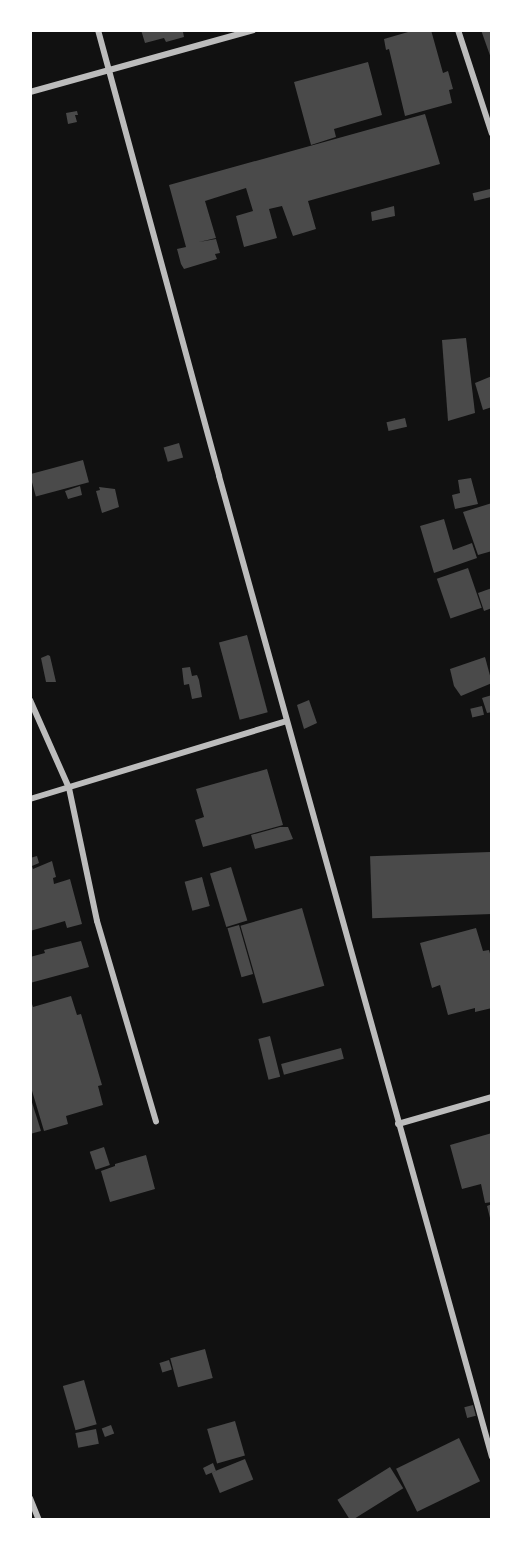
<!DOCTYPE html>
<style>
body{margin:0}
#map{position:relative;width:522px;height:1550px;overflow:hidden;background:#111;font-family:"Playfair Display",serif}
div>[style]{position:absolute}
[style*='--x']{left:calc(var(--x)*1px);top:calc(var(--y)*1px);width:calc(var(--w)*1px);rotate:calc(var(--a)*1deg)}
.building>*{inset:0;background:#4a4a4a;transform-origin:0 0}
.minor>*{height:6px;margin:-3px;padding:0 3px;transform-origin:3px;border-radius:3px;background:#bcbcbc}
span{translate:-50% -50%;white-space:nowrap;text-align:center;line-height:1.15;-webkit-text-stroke:4.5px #fff;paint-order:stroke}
.frame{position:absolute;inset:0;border:32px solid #fff;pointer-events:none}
</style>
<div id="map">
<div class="building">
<i style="clip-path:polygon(141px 30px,189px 30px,189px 31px,183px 32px,184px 37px,166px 42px,164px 38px,145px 43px)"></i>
<i style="clip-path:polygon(415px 30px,431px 30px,443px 73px,448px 71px,453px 89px,449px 90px,452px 103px,405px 116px,389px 49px,386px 50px,384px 39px)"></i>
<i style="clip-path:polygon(481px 30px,492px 30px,492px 61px)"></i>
<i style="clip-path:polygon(368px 62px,382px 115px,334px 129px,336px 137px,311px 145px,294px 82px)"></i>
<i style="clip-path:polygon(77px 111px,78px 115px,75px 115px,77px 122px,68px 124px,66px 113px)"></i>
<i style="clip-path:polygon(425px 114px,440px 164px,308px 201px,316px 229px,293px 236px,282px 206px,269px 209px,277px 238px,244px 247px,236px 216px,253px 211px,246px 188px,205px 201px,216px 238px,199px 242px,216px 239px,220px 253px,215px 254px,217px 259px,184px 269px,181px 264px,177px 249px,186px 247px,169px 185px)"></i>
<i style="left:490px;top:189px;width:8px;height:18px;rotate:76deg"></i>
<i style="clip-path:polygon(394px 206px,395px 216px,372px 221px,371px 212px)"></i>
<i style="clip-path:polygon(466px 338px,475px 413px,448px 421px,442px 340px)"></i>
<i style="clip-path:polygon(492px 376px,492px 407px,483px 410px,475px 383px)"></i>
<i style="left:405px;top:418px;width:9px;height:19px;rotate:77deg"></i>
<i style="left:179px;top:443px;width:15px;height:16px;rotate:74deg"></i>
<i style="left:83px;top:460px;width:23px;height:55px;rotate:75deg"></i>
<i style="clip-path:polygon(471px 478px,478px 504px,455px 509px,452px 495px,460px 493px,458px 480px)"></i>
<i style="clip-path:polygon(80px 486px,82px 495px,68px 499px,65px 491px)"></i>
<i style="clip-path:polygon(99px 487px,115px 489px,119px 507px,102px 513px,96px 491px,100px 490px)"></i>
<i style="clip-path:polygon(492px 503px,492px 551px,478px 555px,463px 512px)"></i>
<i style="clip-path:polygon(444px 519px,453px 550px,472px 543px,477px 558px,434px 573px,420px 526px)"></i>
<i style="left:468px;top:568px;width:42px;height:33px;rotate:71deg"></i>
<i style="clip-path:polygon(492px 588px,492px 608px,484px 611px,478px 593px)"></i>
<i style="left:247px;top:635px;width:80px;height:29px;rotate:75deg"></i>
<i style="clip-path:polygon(48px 655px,50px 656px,56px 682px,46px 682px,41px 658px)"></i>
<i style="clip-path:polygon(485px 657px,492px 683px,461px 696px,454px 686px,450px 669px)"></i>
<i style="clip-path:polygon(190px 667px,192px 676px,197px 675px,199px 680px,202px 697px,192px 699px,189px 684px,184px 685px,182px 668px)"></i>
<i style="clip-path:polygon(492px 695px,492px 712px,487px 713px,482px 698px)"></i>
<i style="clip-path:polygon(309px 700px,317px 723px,304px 729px,297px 705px)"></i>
<i style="left:482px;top:706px;width:9px;height:12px;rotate:77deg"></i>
<i style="clip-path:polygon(267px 769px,283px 825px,203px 847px,195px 820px,204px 817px,196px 789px)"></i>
<i style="clip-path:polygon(280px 827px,288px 827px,293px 839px,255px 849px,251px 835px)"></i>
<i style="left:490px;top:852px;width:62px;height:120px;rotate:88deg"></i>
<i style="clip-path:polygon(37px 856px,39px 863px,32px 866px,33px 869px,52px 861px,56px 877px,53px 878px,54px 884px,70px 879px,82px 924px,67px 928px,65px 921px,30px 931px,30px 858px)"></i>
<i style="left:231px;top:867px;width:56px;height:22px;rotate:73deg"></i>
<i style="left:202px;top:877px;width:30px;height:18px;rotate:75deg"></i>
<i style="left:302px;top:908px;width:81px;height:64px;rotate:74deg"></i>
<i style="left:239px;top:925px;width:51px;height:12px;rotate:74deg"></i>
<i style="clip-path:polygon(476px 928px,483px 951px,489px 950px,492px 961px,492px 1008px,475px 1012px,475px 1008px,448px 1015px,440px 985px,432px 988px,420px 943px)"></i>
<i style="clip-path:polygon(81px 941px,89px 967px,30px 983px,30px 957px,45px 953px,44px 950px)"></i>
<i style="clip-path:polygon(71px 996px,77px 1015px,81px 1014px,102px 1085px,98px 1086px,103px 1105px,66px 1116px,68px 1124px,44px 1131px,30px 1084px,30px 998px,33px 1007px)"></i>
<i style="left:270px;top:1036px;width:42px;height:12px;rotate:76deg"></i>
<i style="left:341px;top:1048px;width:11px;height:62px;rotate:75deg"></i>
<i style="clip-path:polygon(30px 1096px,41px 1131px,30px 1134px)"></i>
<i style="clip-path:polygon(492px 1133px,492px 1202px,485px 1203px,481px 1184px,462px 1189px,450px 1145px)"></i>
<i style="left:104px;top:1147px;width:19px;height:15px;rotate:72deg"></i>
<i style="clip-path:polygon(146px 1155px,155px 1189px,110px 1202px,101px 1171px,115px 1166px,115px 1164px)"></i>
<i style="clip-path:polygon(492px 1204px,492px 1221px,491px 1222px,487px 1206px)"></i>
<i style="left:205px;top:1349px;width:30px;height:36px;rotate:75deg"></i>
<i style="left:169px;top:1360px;width:10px;height:10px;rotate:73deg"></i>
<i style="left:84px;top:1380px;width:46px;height:22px;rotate:74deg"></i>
<i style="left:473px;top:1405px;width:11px;height:9px;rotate:75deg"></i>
<i style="left:235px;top:1421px;width:36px;height:29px;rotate:74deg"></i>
<i style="left:111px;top:1425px;width:9px;height:10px;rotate:69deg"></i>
<i style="left:96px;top:1429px;width:15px;height:21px;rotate:79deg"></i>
<i style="left:459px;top:1438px;width:48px;height:70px;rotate:64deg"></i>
<i style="left:245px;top:1459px;width:22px;height:36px;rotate:68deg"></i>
<i style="clip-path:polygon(213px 1463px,216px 1471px,206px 1475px,203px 1468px)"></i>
<i style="left:390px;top:1467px;width:25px;height:62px;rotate:58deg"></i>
</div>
<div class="minor">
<i style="--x:98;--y:30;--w:462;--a:74.8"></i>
<i style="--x:219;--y:476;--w:1018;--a:74.45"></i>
<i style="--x:458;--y:30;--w:109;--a:71.9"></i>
<i style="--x:30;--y:92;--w:232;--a:-15.5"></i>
<i style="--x:30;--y:700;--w:96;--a:66.1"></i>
<i style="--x:69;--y:788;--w:136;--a:78.1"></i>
<i style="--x:97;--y:921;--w:209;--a:73.6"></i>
<i style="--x:30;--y:799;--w:268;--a:-16.9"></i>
<i style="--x:398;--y:1124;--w:98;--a:-16"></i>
<i style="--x:30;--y:1498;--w:24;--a:68"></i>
</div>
<div class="frame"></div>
</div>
